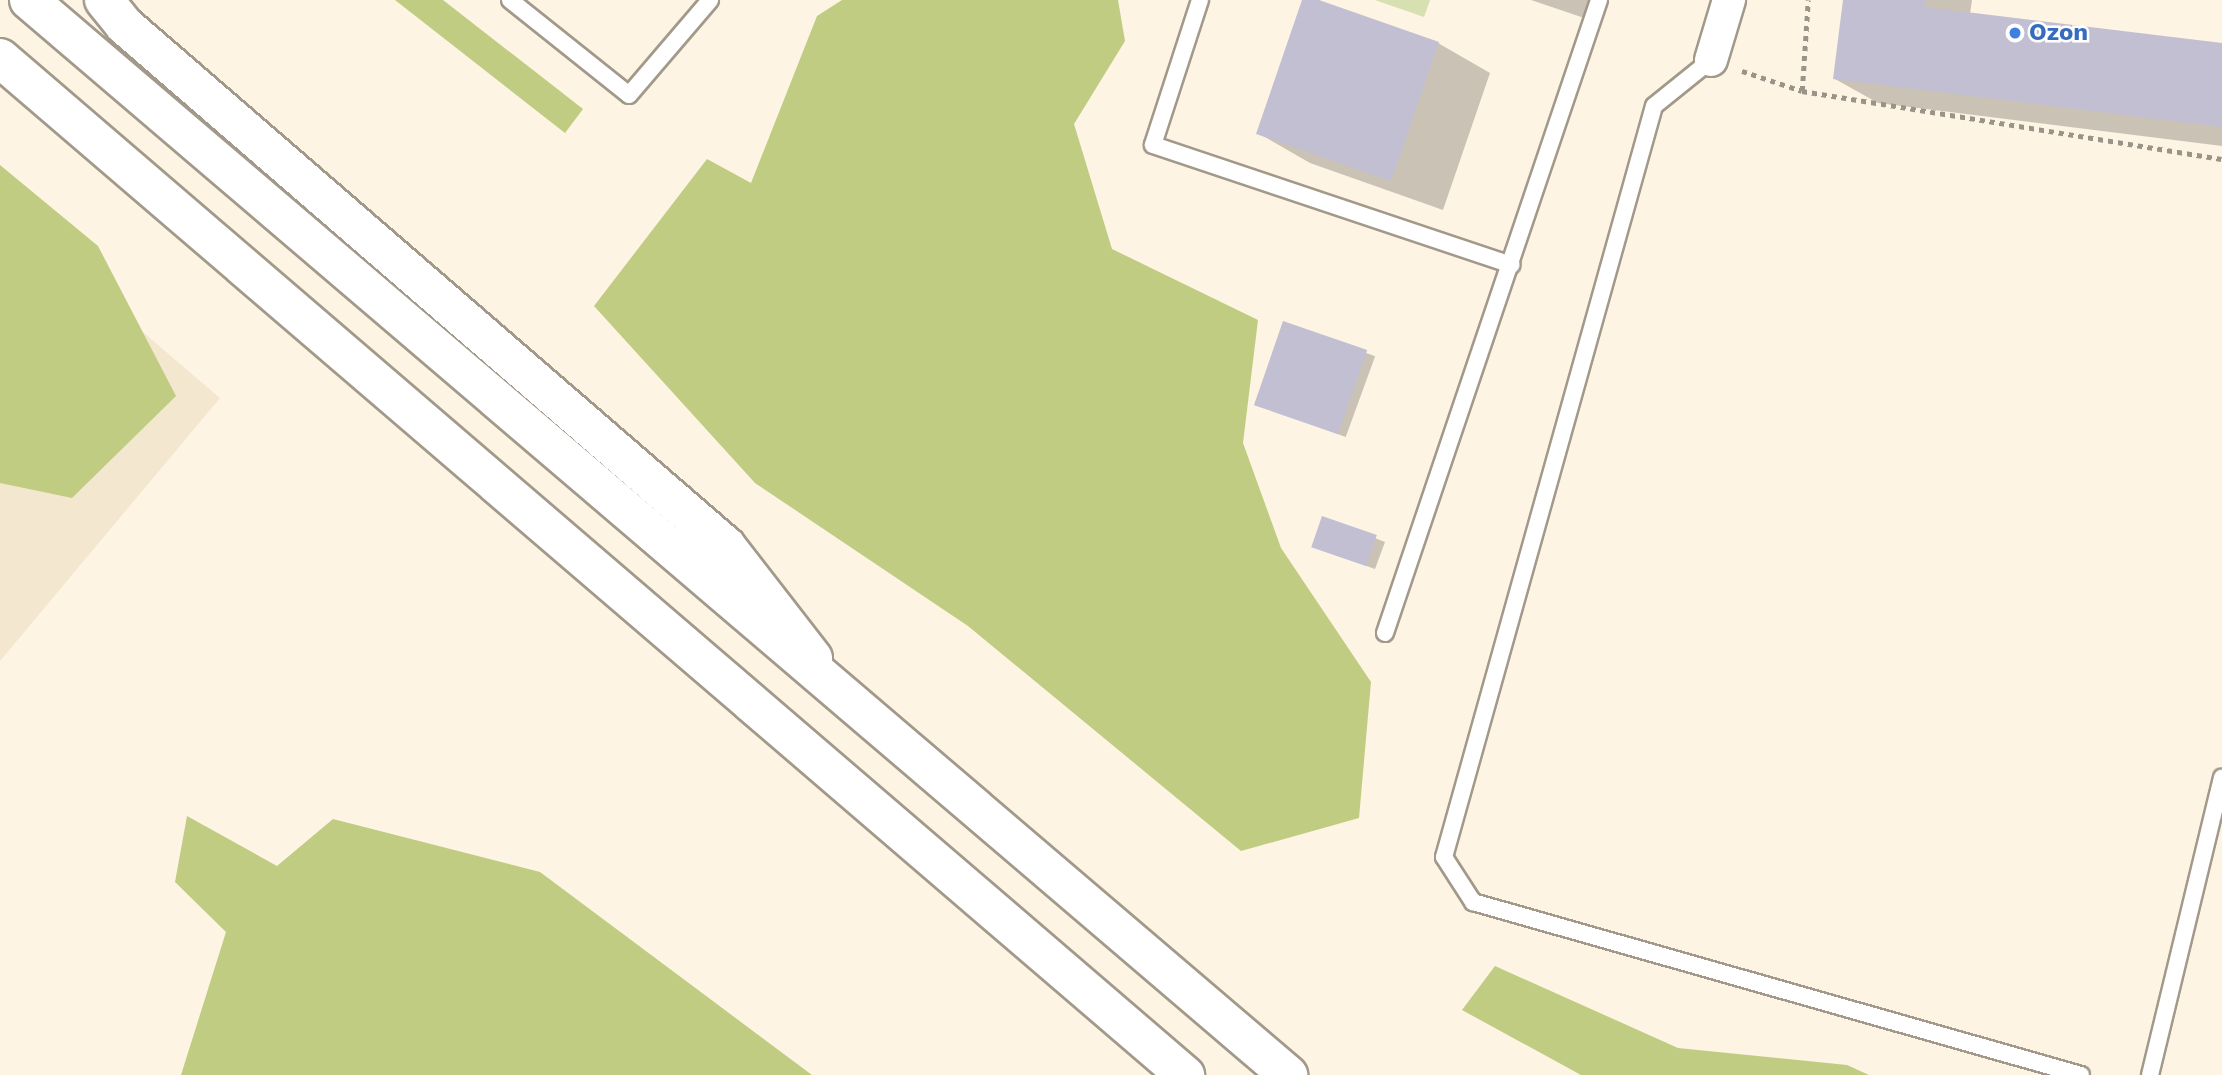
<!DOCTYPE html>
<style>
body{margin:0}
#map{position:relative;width:2222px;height:1075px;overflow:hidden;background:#fdf4e3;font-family:"Work Sans",sans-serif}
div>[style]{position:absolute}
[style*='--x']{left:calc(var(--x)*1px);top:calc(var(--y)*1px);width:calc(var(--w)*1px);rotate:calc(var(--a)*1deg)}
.built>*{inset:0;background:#f4e7d0}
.green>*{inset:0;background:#d6e0b0}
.forest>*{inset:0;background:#bfcc82}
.shadow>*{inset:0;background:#0003;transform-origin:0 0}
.building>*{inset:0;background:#c1bfd1;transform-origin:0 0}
.path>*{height:4.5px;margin-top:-2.25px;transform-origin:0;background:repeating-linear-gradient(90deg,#9a9388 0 5px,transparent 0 10px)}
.roads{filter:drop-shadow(2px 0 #a2998a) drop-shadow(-2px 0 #a2998a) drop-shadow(0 2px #a2998a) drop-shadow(0 -2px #a2998a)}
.service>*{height:16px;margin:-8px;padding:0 8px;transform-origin:8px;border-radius:8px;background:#fff}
.minor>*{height:32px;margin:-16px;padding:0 16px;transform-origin:16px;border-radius:16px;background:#fff}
.tertiary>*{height:38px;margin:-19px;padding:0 19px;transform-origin:19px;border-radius:19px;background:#fff}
.primary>*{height:38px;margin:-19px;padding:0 19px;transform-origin:19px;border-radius:19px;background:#fff}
.dots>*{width:19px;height:19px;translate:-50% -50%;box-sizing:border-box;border:4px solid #fff;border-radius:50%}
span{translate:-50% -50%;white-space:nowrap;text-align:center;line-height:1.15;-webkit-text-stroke:5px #fff;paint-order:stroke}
.shop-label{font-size:24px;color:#366cbe;font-weight:700}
.left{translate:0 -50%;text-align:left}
</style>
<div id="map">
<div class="built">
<i style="clip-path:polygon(0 210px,220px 398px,0 661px)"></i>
</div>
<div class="green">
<i style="clip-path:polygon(1375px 0,1430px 0,1424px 17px)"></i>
</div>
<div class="forest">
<i style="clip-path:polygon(395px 0,443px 0,583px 109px,565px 133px)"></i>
<i style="clip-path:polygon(842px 0,1118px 0,1125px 41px,1074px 124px,1112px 249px,1258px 320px,1243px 443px,1281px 548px,1371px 682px,1359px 818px,1241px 851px,968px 626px,755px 483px,594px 306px,707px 159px,751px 183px,817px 16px)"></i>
<i style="clip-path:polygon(0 165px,98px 246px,176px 396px,72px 498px,0 483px)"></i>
<i style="clip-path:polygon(187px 816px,277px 866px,333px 819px,540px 872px,812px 1075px,181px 1075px,226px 932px,175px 882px)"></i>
<i style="clip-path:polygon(1495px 966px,1678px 1048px,1847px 1065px,1869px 1075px,1581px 1075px,1462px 1010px)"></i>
</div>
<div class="shadow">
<i style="clip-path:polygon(1304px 0,1314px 0,1438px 43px,1490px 73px,1443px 210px,1310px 163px,1258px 133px)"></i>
<i style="clip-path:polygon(1531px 0,1604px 0,1596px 22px)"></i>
<i style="clip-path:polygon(1845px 0,1972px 0,1970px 14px,2222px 45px,2222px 146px,1878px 103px,1835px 79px)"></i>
<i style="left:1284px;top:323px;width:97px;height:86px;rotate:20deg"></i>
<i style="clip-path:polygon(1323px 518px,1385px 542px,1375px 569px,1321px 550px)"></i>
</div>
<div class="building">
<i style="clip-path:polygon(1302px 0,1319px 0,1439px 42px,1391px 181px,1256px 134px)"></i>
<i style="clip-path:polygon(1843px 0,1926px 0,1925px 7px,2222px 43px,2222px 127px,1833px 79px)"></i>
<i style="left:1283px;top:321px;width:89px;height:89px;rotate:19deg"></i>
<i style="left:1322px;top:516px;width:58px;height:33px;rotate:19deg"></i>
</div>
<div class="path">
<i style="--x:1742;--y:71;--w:63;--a:18.4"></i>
<i style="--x:1802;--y:91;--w:425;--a:9.2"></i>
<i style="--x:1802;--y:91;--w:91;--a:-86.2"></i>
</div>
<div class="roads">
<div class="service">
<i style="--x:510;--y:0;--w:152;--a:38.6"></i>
<i style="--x:629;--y:95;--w:125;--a:-49.5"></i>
<i style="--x:1200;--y:0;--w:152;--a:108"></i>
<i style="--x:1153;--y:145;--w:378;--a:18.5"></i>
<i style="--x:1711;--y:60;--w:73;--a:141.1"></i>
<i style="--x:1654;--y:106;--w:780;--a:105.62"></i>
<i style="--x:1444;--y:857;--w:54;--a:57.2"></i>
<i style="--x:1473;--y:902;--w:632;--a:15.88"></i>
<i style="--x:1385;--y:633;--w:668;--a:-71.32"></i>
<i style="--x:2150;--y:1075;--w:306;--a:-76.4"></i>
</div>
<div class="minor">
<i style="--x:1711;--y:60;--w:63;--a:-73.3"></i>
</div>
<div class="tertiary">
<i style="--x:104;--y:0;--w:32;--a:51"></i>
<i style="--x:124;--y:25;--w:796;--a:40.87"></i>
<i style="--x:726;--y:546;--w:142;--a:52.2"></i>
</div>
<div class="primary">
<i style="--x:29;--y:0;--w:1656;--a:40.49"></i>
<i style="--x:0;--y:58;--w:1562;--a:40.64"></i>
</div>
</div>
<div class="dots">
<i style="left:2015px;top:33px;background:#3f7fe0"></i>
</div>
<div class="shop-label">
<span class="left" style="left:2029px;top:33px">Ozon</span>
</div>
</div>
